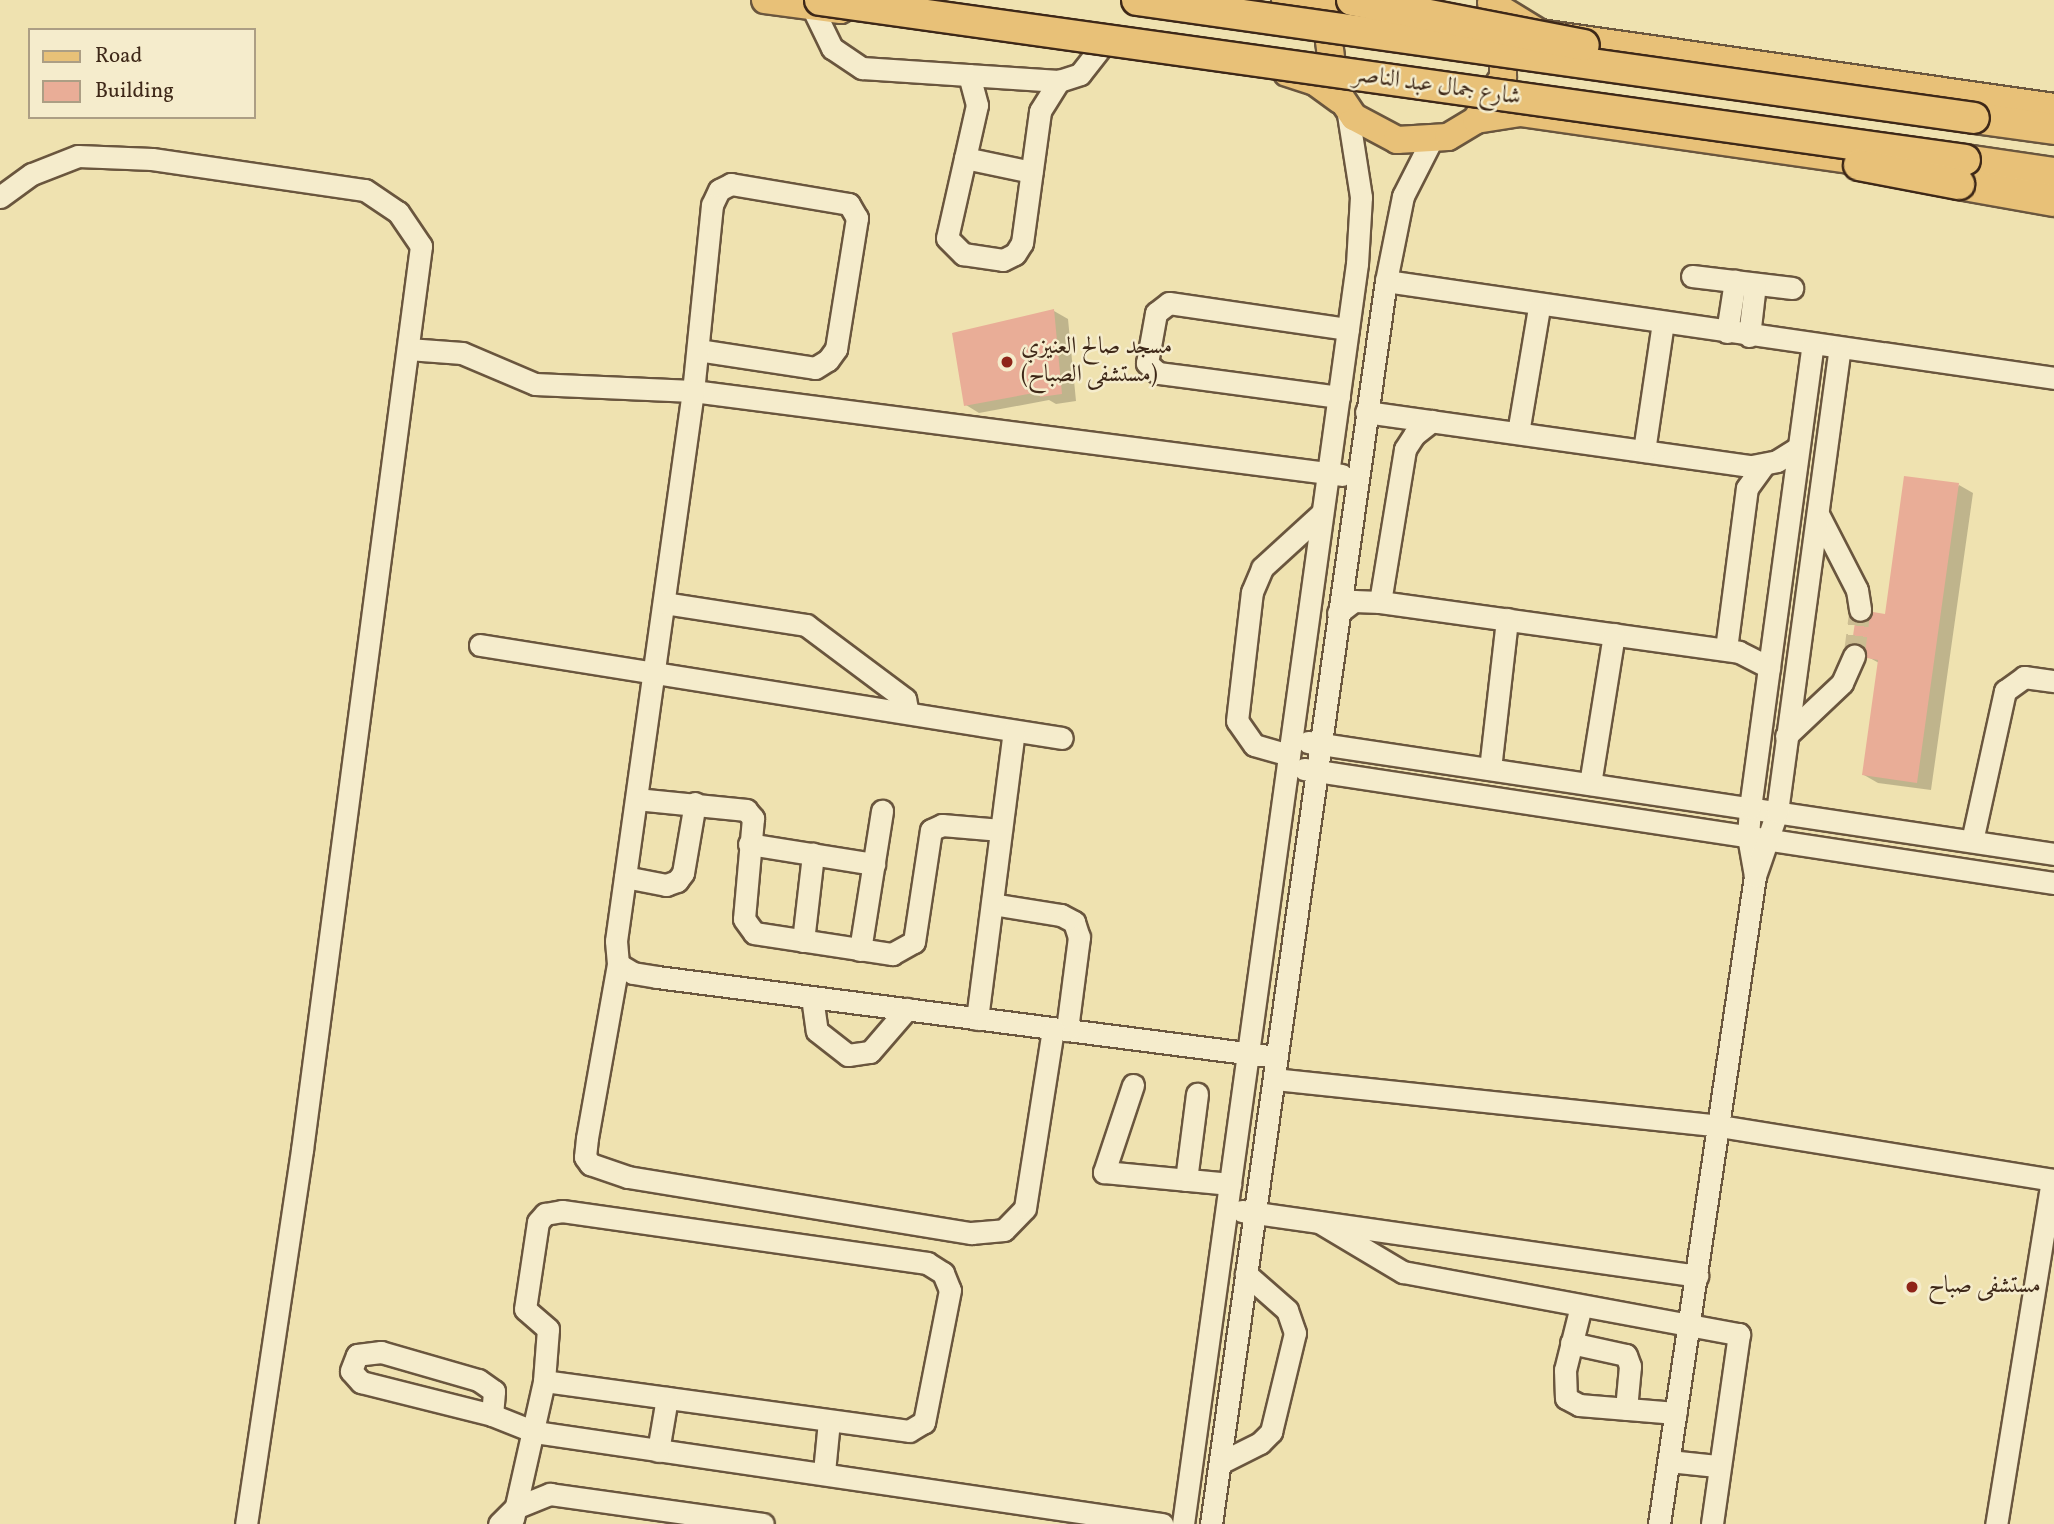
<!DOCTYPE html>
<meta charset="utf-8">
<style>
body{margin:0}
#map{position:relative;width:2054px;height:1524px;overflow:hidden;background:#efe2b0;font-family:Vollkorn,Amiri,serif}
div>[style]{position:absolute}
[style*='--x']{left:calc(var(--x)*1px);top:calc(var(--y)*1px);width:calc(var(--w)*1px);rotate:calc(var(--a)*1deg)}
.shadow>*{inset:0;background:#0003}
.building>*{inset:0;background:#e9ad97}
.minor-tunnel>*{height:21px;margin-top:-10.5px;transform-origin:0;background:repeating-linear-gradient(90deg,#ccbd92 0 21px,transparent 0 31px)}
.roads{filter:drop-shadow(2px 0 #6a563e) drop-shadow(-2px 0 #6a563e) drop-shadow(0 2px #6a563e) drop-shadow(0 -2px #6a563e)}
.minor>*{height:21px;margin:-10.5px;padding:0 10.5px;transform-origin:10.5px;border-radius:10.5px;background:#f5eccc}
.major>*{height:26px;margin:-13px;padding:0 13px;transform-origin:13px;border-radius:13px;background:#e8c178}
.highway>*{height:30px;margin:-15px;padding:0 15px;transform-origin:15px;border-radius:15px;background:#e8c178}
.bridges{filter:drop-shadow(2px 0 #3e2818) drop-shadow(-2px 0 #3e2818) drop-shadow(0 2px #3e2818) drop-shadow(0 -2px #3e2818)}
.highway-bridge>*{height:30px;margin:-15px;padding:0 15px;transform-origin:15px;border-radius:15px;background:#e8c178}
.dots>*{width:19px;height:19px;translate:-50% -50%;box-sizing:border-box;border:4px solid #f5eccc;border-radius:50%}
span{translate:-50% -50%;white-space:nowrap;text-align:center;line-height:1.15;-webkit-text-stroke:5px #f5eccc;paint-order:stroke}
.street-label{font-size:24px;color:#3e2818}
.poi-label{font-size:24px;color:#3e2818}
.left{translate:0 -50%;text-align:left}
.legend{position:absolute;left:28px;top:28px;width:228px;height:91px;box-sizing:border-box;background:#f5eccc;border:2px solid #ac9e84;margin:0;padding:9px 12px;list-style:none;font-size:21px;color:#3e2818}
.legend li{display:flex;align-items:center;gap:14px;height:35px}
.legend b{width:35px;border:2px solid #ac9e84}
</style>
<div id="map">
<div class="shadow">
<i style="clip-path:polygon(1054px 311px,1068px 319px,1076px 401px,1056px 404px,1049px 400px,979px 413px,966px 405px)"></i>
<i style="clip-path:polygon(1959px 485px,1973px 493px,1931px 790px,1878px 783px,1864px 775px,1879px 663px,1868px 657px,1869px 622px,1886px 616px)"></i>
</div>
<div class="building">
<i style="clip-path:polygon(1054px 309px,1062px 394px,1040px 397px,1039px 392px,964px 406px,952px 333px)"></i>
<i style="clip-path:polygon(1904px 476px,1959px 483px,1917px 783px,1862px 775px,1878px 660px,1867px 658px,1864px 648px,1852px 643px,1855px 622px,1868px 621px,1873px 612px,1885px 614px)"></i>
</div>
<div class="minor-tunnel">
<i style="--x:1854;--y:656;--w:46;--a:-82.6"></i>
</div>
<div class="roads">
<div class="minor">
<i style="--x:812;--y:7;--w:46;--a:64"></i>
<i style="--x:832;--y:48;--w:36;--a:34"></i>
<i style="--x:862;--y:68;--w:197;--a:3.8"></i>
<i style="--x:1059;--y:81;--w:22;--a:-18"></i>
<i style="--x:1080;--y:74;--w:34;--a:-52"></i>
<i style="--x:969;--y:75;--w:31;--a:75"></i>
<i style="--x:977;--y:105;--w:136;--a:102.7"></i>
<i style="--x:947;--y:238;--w:23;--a:45"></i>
<i style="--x:963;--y:254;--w:40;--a:8.5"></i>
<i style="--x:1003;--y:260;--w:13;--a:-27"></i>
<i style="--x:1015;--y:254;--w:13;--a:-58"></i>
<i style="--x:1022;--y:243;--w:133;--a:-82.2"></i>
<i style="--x:1040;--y:111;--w:36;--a:-58"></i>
<i style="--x:965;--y:158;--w:68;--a:11.8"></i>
<i style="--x:0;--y:197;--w:39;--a:-36"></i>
<i style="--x:32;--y:174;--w:49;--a:-21.4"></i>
<i style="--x:78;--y:156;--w:74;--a:2.3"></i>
<i style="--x:152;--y:159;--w:215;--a:8.3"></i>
<i style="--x:365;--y:190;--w:40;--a:34"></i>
<i style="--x:398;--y:212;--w:41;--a:55.9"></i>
<i style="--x:421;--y:246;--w:912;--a:97.5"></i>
<i style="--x:302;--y:1150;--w:378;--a:98.5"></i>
<i style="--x:1692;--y:276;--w:101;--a:6.8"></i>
<i style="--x:1386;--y:281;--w:675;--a:8.26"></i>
<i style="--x:1727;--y:332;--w:52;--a:-81.1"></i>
<i style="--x:1749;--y:336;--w:52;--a:-83.4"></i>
<i style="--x:408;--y:349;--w:54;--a:4.2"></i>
<i style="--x:462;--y:353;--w:79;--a:23"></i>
<i style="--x:535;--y:384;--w:158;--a:2.5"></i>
<i style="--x:693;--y:391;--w:654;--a:7.37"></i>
<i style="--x:698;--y:350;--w:118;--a:8.7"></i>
<i style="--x:815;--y:368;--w:15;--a:-32"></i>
<i style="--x:828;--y:360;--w:14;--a:-54"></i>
<i style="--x:836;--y:349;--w:133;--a:-80.9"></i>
<i style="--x:857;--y:218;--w:16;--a:-120"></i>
<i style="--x:849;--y:204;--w:120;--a:-170.4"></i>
<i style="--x:731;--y:184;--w:13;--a:153"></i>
<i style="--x:719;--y:190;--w:17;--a:115"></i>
<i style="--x:712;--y:205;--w:187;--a:95.8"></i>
<i style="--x:693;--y:391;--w:555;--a:97.97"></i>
<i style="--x:616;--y:941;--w:23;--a:85"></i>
<i style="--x:618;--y:964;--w:17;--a:31"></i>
<i style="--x:633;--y:973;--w:24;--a:9"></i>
<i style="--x:657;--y:977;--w:624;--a:7.36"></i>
<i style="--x:1339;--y:397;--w:183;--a:-172.4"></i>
<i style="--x:1158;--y:373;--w:15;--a:-138"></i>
<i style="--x:1147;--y:363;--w:51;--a:-79.8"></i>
<i style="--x:1156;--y:313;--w:16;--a:-38"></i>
<i style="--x:1169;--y:303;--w:181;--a:8.3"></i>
<i style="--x:1366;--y:412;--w:390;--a:8"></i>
<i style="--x:1752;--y:466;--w:25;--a:-11"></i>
<i style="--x:1777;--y:461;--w:25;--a:-32"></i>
<i style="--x:1518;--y:433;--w:128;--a:-80.5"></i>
<i style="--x:1644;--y:451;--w:129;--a:-81.6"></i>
<i style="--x:1818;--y:514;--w:85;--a:62.8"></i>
<i style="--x:1857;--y:590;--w:20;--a:81"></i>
<i style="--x:1380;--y:602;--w:155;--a:-80.7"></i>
<i style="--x:1405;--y:449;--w:17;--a:-57"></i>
<i style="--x:1414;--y:435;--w:23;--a:-38"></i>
<i style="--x:664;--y:603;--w:144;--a:8.8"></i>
<i style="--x:806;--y:625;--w:124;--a:36.8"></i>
<i style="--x:905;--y:699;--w:14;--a:78"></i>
<i style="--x:1338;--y:613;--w:20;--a:-37"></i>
<i style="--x:1354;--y:601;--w:26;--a:2"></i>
<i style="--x:1380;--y:602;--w:362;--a:7.9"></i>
<i style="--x:1739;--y:652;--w:34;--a:27"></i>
<i style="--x:480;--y:645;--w:589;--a:9.08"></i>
<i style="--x:1726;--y:649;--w:162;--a:-82.6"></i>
<i style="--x:1747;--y:488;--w:29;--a:-54"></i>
<i style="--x:1786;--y:736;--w:77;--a:-43.4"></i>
<i style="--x:1842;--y:683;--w:30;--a:-66"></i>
<i style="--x:1308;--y:742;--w:754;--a:8.54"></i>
<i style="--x:1289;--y:755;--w:36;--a:-164"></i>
<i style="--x:1254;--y:745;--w:29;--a:-125"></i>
<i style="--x:1237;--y:721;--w:130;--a:-83.4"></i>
<i style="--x:1252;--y:592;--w:26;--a:-67"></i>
<i style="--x:1262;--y:568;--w:81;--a:-42.5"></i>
<i style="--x:1304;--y:769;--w:759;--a:8.64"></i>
<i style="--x:1490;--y:769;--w:151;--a:-83.5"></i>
<i style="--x:1590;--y:784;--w:152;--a:-80.9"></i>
<i style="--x:636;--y:799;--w:111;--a:5.7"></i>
<i style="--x:746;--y:810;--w:11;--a:49"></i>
<i style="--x:753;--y:818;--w:101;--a:95.1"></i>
<i style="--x:744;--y:919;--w:17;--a:54"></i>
<i style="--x:754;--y:933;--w:140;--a:8.7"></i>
<i style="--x:892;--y:954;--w:25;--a:-29"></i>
<i style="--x:914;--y:942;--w:113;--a:-81.4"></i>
<i style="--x:931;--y:830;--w:12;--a:-24"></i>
<i style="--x:942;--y:825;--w:59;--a:4.8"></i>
<i style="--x:1972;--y:841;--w:154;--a:-77.6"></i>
<i style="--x:2005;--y:691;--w:24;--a:-36"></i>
<i style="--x:2024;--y:677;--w:30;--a:8"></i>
<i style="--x:749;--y:844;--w:127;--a:9.1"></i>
<i style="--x:1755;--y:876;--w:40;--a:-100"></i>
<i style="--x:1748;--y:837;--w:29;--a:-86"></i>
<i style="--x:1750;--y:808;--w:467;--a:-82.3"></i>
<i style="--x:625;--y:877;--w:42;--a:11"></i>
<i style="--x:666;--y:885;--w:12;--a:-20"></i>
<i style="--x:677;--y:881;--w:10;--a:-53"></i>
<i style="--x:683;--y:873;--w:71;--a:-80.3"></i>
<i style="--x:992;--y:904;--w:70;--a:9.1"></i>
<i style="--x:1061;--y:915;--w:15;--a:28"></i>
<i style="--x:1074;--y:922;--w:16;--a:72"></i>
<i style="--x:1079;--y:937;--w:94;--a:97.4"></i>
<i style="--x:803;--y:941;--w:88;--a:-83.4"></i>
<i style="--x:860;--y:950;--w:141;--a:-81"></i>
<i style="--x:618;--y:964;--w:177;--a:100.1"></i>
<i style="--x:587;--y:1138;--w:19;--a:96"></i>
<i style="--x:585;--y:1157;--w:9;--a:54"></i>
<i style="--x:590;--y:1164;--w:40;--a:18.9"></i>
<i style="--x:628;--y:1177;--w:348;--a:9.3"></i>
<i style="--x:971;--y:1233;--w:33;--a:-5"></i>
<i style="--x:1004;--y:1230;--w:30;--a:-46"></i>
<i style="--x:1025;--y:1208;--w:181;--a:-81.1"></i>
<i style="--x:812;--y:997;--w:34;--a:82"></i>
<i style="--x:817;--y:1031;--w:39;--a:38"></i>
<i style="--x:848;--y:1055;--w:22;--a:-8"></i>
<i style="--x:870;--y:1052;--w:57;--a:-49.3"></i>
<i style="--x:977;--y:1019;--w:290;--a:-82.7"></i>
<i style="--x:1274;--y:1079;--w:448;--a:6"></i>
<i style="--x:1720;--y:1126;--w:336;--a:9.2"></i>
<i style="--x:2052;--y:1180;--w:349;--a:99.2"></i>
<i style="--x:1133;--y:1085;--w:92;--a:108.4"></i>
<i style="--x:1104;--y:1172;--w:127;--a:5.4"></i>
<i style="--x:1186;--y:1180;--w:87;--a:-82.7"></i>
<i style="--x:562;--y:1211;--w:369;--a:8.1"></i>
<i style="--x:927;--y:1263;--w:19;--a:32"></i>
<i style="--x:943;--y:1273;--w:18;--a:68"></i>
<i style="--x:950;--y:1290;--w:135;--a:101.1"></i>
<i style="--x:924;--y:1422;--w:17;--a:149"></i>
<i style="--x:909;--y:1431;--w:368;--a:-172.2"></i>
<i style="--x:544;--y:1381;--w:52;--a:-85.6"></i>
<i style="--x:548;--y:1329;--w:30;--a:-139"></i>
<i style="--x:525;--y:1309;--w:88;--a:-81.5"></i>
<i style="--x:538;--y:1222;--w:11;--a:-49"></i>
<i style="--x:545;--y:1214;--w:17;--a:-10"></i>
<i style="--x:1242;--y:1211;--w:460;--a:8.1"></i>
<i style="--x:1319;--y:1222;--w:98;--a:30.8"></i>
<i style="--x:1403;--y:1272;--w:342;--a:10.5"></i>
<i style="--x:1739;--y:1334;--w:192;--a:98.1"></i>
<i style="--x:1581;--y:1306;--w:66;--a:104"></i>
<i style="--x:1565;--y:1370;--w:28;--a:88"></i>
<i style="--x:1566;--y:1398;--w:15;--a:28"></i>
<i style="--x:1579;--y:1405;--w:97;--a:4.7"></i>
<i style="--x:1571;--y:1343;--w:56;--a:12.3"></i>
<i style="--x:1626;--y:1355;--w:12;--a:70"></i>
<i style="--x:1630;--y:1366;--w:43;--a:95.3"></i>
<i style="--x:492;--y:1415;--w:24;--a:-85"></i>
<i style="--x:494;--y:1391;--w:19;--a:-145"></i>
<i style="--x:478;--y:1380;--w:101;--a:-163.9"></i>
<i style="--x:381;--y:1352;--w:24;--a:173"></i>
<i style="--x:357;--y:1355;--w:17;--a:111"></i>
<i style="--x:351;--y:1371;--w:15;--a:48"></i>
<i style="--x:361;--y:1382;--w:135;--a:14.1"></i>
<i style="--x:492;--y:1415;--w:46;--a:21.6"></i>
<i style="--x:535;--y:1432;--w:634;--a:8.35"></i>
<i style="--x:658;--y:1451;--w:54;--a:-80.4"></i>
<i style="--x:1669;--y:1461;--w:48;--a:5.9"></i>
<i style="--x:1220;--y:1463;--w:45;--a:-26.6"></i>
<i style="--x:1260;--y:1443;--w:16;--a:-45"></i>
<i style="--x:1271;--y:1432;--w:102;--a:-76.4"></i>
<i style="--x:1295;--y:1333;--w:24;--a:-109"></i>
<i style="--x:1287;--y:1310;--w:55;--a:-138.7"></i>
<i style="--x:824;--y:1472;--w:51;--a:-84.4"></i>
<i style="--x:513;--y:1519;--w:141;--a:-77.3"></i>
<i style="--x:499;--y:1524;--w:23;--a:-45"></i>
<i style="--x:515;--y:1508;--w:38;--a:-22"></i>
<i style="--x:550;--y:1494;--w:215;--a:8"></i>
<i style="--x:1183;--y:1524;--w:1272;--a:-82.14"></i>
<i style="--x:1357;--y:264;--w:67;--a:-86.6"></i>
<i style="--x:1361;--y:197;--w:90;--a:-98.9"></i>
<i style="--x:1211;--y:1524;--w:1255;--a:-81.99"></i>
<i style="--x:1386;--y:281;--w:87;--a:-78.7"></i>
<i style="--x:1403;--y:196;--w:62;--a:-63"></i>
<i style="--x:1659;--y:1524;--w:655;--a:-81.57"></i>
<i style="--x:1755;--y:876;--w:68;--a:-71"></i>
<i style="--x:1777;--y:812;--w:468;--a:-82.3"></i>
</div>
<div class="major">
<i style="--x:765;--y:0;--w:76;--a:7.6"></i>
<i style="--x:1285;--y:0;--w:38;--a:0"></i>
<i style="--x:1346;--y:0;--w:44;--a:112.5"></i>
<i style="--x:1329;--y:41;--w:48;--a:82.9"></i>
<i style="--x:1335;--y:89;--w:34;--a:56"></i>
<i style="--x:1354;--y:117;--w:49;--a:28.1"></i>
<i style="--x:1397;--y:140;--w:51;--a:-3.4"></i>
<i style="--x:1448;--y:137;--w:33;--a:-31"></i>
<i style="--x:1476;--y:120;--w:51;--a:-57.9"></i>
<i style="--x:1503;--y:77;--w:44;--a:-90"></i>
<i style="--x:1491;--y:3;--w:57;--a:31.5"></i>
<i style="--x:1540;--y:33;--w:519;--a:8.19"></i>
<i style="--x:1287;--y:73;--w:29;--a:18"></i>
<i style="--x:1315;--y:82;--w:31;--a:36"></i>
<i style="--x:1476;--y:120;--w:45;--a:-9"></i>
<i style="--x:1520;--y:113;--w:364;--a:8.1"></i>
</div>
<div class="highway">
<i style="--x:1974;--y:118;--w:81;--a:7.8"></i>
<i style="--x:1965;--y:160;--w:90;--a:8.3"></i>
<i style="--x:1959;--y:184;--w:97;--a:10.1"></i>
</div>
</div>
<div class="bridges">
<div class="highway-bridge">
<i style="--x:820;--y:0;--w:1156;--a:7.95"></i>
<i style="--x:1137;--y:0;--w:845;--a:8.02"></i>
<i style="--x:1352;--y:0;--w:236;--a:11"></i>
<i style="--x:1859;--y:165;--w:102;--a:10.8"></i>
</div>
</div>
<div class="dots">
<i style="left:1007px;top:362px;background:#8f2418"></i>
<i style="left:1912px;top:1287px;background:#8f2418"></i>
</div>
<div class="street-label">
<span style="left:1437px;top:87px;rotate:8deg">شارع جمال عبد الناصر</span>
</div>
<div class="poi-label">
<span class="left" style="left:1021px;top:362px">مسجد صالح العنيزي<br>(مستشفى الصباح)</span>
<span class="left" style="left:1928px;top:1287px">مستشفى صباح</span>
</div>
<ul class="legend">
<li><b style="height:9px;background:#e8c178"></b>Road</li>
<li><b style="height:19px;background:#e9ad97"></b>Building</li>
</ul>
</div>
